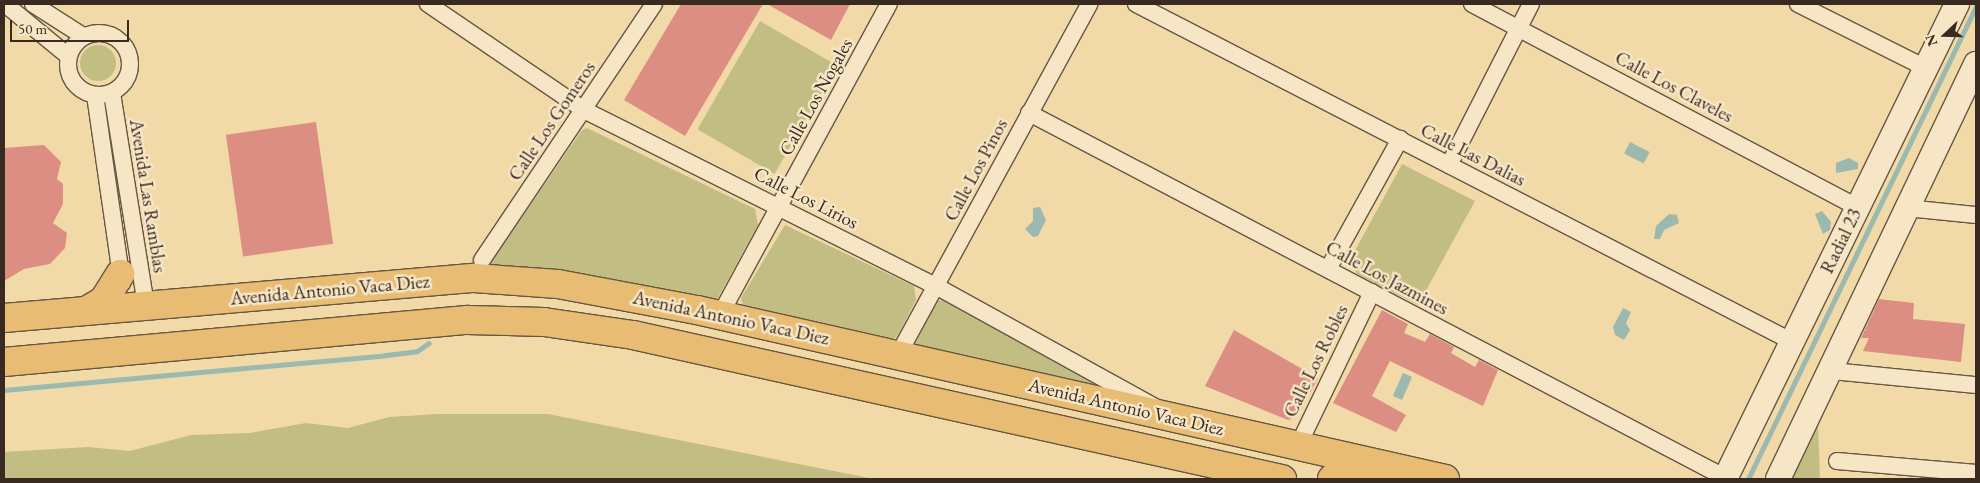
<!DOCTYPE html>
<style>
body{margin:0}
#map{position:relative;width:1980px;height:483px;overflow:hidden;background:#f2d9a8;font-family:"EB Garamond",serif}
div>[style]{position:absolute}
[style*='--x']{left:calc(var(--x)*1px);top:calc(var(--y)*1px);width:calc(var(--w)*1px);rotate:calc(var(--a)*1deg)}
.green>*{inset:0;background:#c2bd83;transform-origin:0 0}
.round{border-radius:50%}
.water>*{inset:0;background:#9cb9af;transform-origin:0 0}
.stream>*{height:5px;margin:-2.5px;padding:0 2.5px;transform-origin:2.5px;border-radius:2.5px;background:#9cb9af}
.building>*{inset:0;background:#dd8e83;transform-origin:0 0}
.roads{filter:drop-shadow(1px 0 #665643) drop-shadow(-1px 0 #665643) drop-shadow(0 1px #665643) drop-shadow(0 -1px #665643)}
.street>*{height:16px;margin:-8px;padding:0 8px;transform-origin:8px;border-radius:8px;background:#f7e6c6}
.street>.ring{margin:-8px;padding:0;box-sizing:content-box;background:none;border:16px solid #f7e6c6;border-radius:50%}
.secondary>*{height:24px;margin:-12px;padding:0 12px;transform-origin:12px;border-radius:12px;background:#f7e6c6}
.highway>*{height:28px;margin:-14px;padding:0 14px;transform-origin:14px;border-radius:14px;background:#e9bc74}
span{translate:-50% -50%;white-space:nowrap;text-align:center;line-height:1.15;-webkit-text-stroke:5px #f7e6c6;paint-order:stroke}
.street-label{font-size:19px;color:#382a21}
.frame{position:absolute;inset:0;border:5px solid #382a21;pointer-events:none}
.north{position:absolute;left:1920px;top:10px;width:50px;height:50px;-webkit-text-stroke:4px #f7e6c6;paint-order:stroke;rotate:249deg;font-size:14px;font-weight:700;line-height:20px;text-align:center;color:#382a21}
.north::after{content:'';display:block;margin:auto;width:18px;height:22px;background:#382a21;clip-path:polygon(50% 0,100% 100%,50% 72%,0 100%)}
.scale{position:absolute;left:10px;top:20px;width:119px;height:22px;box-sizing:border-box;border:2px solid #382a21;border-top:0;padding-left:6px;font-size:15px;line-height:18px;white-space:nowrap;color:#382a21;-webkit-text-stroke:4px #f7e6c6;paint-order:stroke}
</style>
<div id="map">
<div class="green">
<i style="left:760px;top:21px;width:89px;height:125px;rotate:30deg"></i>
<i class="round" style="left:80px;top:45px;width:36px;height:36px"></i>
<i style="clip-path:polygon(587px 128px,755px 209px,758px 225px,715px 303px,487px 268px,582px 130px)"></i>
<i style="clip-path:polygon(1402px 164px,1475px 201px,1418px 305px,1357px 274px,1350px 260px)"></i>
<i style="clip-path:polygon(785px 225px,914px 286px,916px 300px,897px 337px,885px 341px,744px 310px,741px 298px)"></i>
<i style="clip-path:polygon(945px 299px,1124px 393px,916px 349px,913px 344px,933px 302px)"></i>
<i style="clip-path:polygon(439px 414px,548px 414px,874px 479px,4px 479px,4px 452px,88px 447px,130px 451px,191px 435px,250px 433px,306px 423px,348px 428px,389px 417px)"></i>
<i style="clip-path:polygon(1813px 423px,1818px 424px,1820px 479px,1787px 479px)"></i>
</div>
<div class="water">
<i style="left:1630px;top:142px;width:22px;height:13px;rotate:27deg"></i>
<i style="clip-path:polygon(1849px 158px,1858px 163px,1858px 169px,1836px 173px,1836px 163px)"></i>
<i style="clip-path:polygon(1040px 207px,1046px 220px,1038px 236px,1033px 237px,1025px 229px,1033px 221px,1033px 208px)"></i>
<i style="clip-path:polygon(1822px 211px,1831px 222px,1830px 230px,1823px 234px,1815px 214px)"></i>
<i style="clip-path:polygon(1669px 214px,1677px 215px,1679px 223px,1664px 230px,1660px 239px,1654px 239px,1656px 226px)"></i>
<i style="clip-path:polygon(1623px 308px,1631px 312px,1626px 323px,1630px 330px,1624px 340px,1615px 335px,1613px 327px)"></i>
<i style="left:1403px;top:373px;width:10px;height:25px;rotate:24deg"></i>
</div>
<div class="stream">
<i style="--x:4;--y:390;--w:384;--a:-5.2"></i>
<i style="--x:386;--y:355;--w:31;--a:-7"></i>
<i style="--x:417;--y:351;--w:14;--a:-34"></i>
<i style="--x:1748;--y:479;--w:525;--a:-64.26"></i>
</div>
<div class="building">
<i style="clip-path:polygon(681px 4px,763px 4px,685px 136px,624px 100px)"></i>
<i style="clip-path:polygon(767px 4px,850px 4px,831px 40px)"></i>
<i style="left:316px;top:122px;width:123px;height:91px;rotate:82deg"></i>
<i style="clip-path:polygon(44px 145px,61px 162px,57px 179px,63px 184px,63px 204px,53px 223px,67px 233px,65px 248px,50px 264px,24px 269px,4px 281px,4px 148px)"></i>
<i style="clip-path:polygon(1879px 299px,1914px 303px,1913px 319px,1965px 324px,1961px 362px,1863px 351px,1869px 338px,1861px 338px)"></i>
<i style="clip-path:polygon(1382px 310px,1408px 324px,1404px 333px,1425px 342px,1430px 334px,1454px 347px,1451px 353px,1475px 367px,1479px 360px,1498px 370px,1483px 406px,1390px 361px,1372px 396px,1406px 415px,1396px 432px,1333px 403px)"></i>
<i style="clip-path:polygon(1234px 330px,1318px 378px,1298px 416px,1288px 420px,1205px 386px)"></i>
</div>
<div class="roads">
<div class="street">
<i style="--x:5;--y:4;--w:82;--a:39.5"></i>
<i style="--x:33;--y:4;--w:59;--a:32.6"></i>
<i style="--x:428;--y:4;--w:189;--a:34.2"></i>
<i style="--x:584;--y:110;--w:394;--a:26.6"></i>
<i style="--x:936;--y:286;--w:250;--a:28.9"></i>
<i style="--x:1136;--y:4;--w:739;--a:27.22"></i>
<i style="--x:1472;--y:4;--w:435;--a:27.8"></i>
<i style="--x:1798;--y:4;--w:143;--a:26.6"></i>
<i class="ring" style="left:68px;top:33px;width:46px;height:46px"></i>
<i style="--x:112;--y:93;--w:216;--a:80.9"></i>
<i style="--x:95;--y:95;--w:190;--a:81.8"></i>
<i style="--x:1029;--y:113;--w:787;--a:27.64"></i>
<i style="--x:1449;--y:165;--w:181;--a:-63"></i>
<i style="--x:1907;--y:208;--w:69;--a:5.8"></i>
<i style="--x:482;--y:260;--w:308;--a:-56.1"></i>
<i style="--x:1328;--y:269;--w:149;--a:-61"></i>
<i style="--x:720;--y:315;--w:354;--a:-61.5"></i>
<i style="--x:898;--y:355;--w:400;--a:-61.4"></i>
<i style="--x:1832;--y:371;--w:145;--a:5.6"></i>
<i style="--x:1297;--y:448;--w:173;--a:-64.3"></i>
<i style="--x:1837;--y:461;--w:140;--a:4.9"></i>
</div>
<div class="secondary">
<i style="--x:1725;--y:479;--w:529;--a:-63.97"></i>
<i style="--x:1778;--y:479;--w:460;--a:-64.5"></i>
</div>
<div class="highway">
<i style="--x:86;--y:311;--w:21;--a:-31"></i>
<i style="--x:104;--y:300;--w:31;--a:-58"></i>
<i style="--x:4;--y:318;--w:472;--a:-4.9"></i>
<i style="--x:474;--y:278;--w:84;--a:4.1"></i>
<i style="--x:558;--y:284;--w:141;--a:10.6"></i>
<i style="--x:697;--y:310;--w:767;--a:12.73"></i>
<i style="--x:4;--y:362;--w:465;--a:-5.2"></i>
<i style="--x:467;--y:320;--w:77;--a:1.5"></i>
<i style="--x:544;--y:322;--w:90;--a:8.3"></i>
<i style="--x:633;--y:335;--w:665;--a:12.51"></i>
<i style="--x:1332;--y:479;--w:16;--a:-45"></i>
<i style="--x:1343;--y:468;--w:25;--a:2"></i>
</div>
</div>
<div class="street-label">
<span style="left:1674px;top:87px;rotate:28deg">Calle Los Claveles</span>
<span style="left:816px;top:97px;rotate:-61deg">Calle Los Nogales</span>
<span style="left:552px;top:121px;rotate:-56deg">Calle Los Gomeros</span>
<span style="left:1473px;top:155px;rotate:27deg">Calle Las Dalias</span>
<span style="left:976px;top:170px;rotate:-62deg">Calle Los Pinos</span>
<span style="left:148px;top:196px;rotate:81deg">Avenida Las Ramblas</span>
<span style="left:806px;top:198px;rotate:27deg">Calle Los Lirios</span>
<span style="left:1841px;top:241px;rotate:-64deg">Radial 23</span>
<span style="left:1387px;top:278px;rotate:28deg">Calle Los Jazmines</span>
<span style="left:330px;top:290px;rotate:-5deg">Avenida Antonio Vaca Diez</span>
<span style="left:731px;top:318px;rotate:12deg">Avenida Antonio Vaca Diez</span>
<span style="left:1316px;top:361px;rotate:-64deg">Calle Los Robles</span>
<span style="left:1126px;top:407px;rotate:13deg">Avenida Antonio Vaca Diez</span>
</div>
<div class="frame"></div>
<div class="north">N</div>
<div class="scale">50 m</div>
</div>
